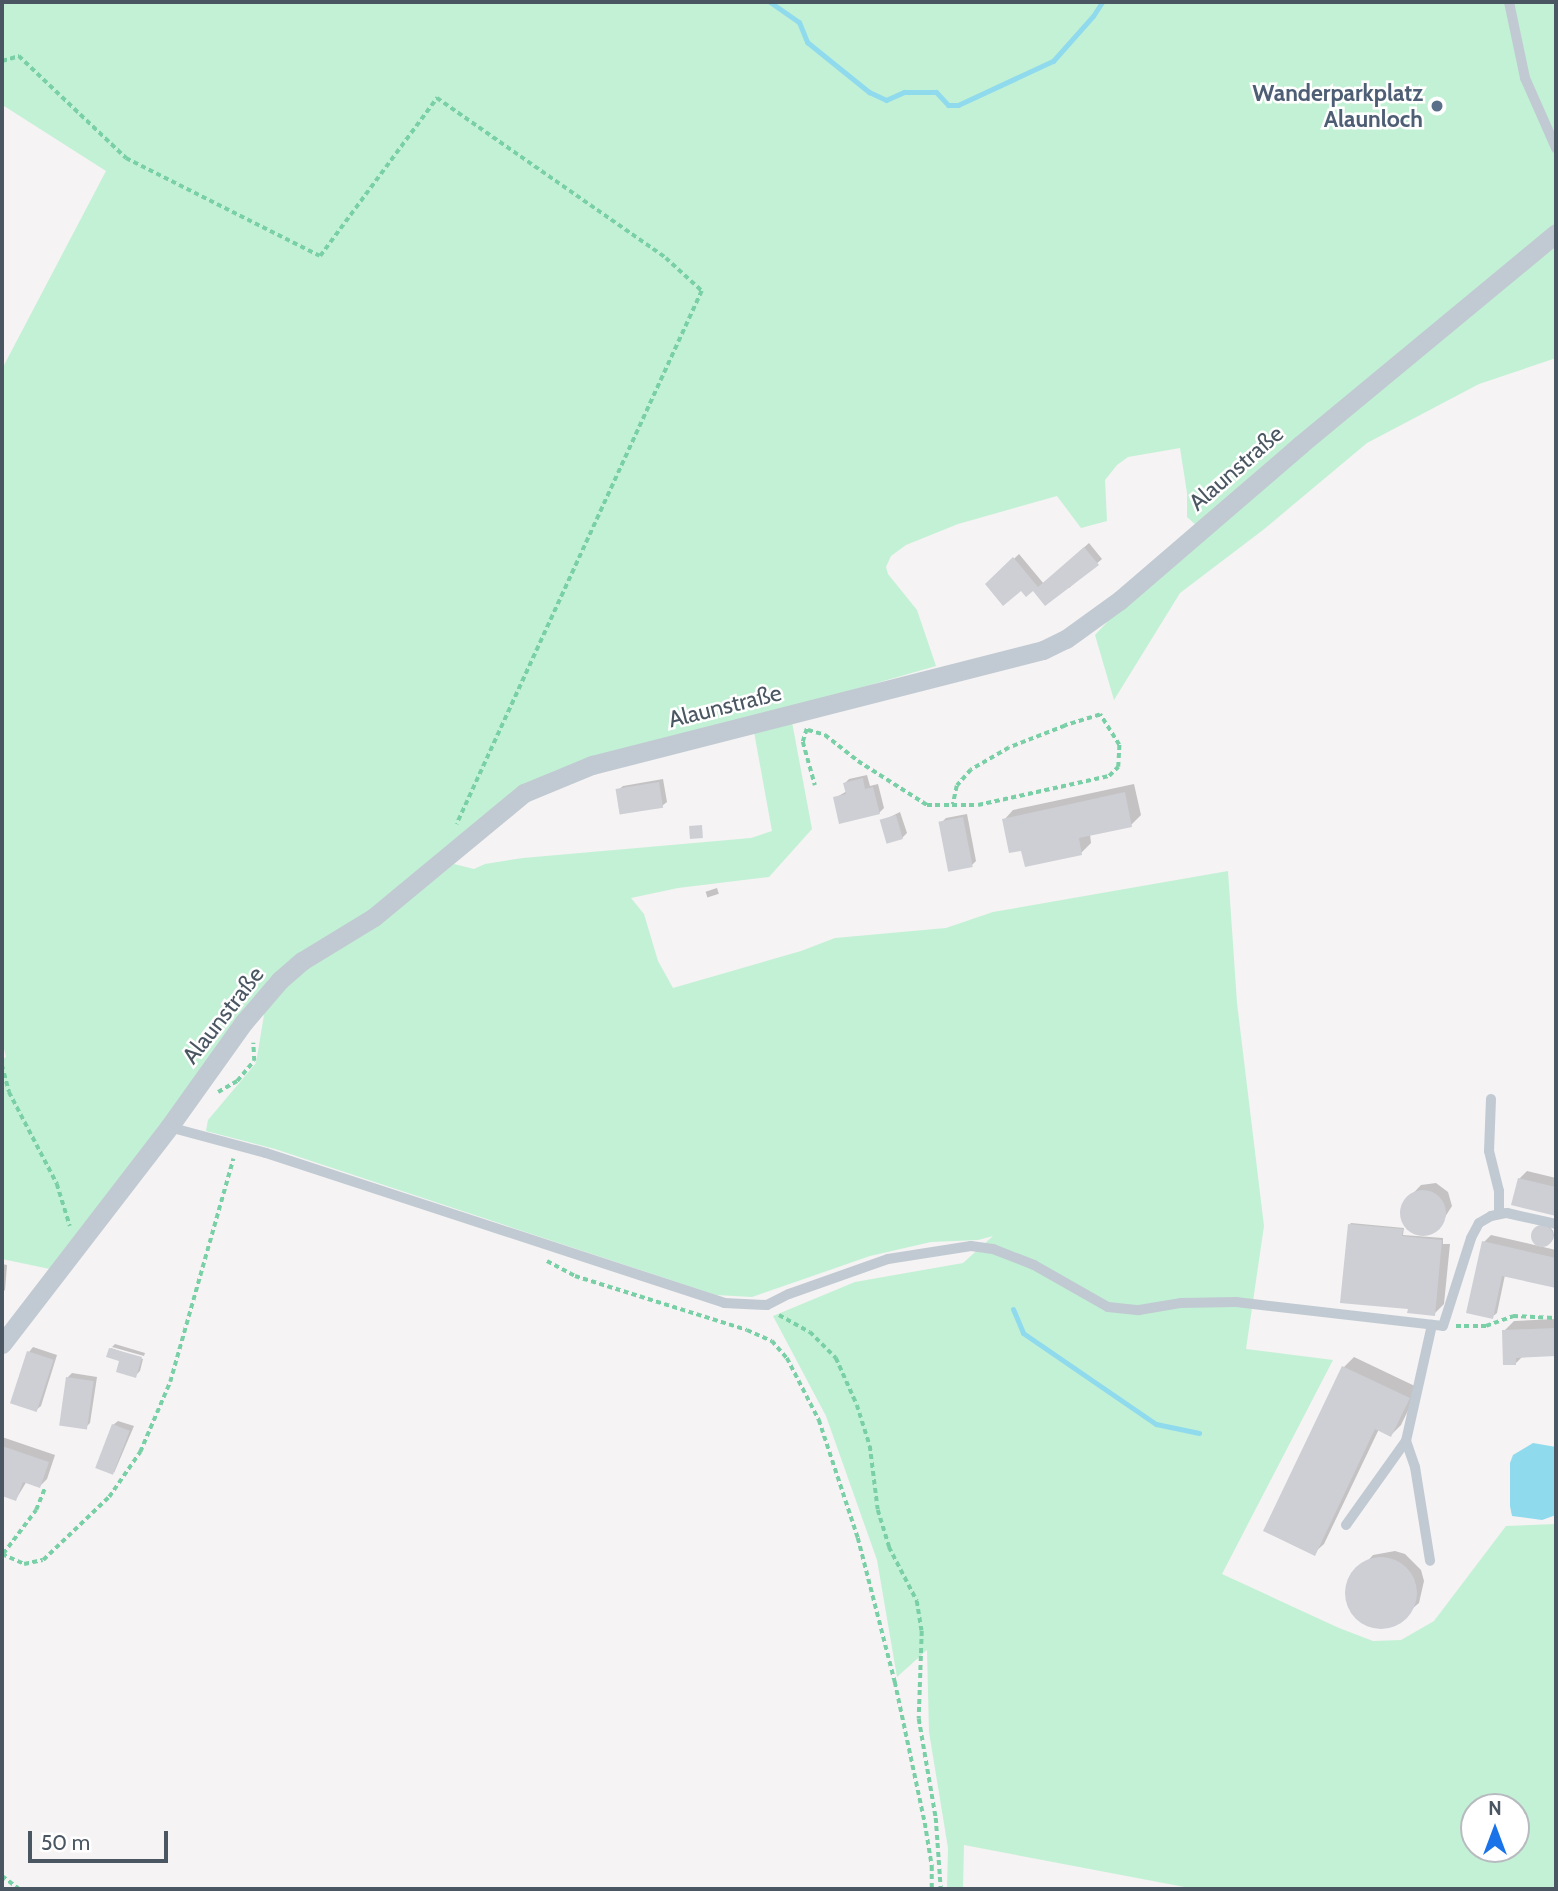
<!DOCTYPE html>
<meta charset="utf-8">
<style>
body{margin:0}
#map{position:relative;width:1558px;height:1891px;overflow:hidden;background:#f5f3f3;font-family:Cabin,sans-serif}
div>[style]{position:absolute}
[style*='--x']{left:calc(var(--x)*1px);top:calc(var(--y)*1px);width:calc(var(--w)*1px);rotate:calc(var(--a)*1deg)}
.green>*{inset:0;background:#c3f1d5}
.water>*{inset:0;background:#90daee}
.shadow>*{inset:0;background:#0003;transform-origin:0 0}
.round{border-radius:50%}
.stream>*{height:5px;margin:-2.5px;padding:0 2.5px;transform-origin:2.5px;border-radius:2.5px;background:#90daee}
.building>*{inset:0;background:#cdcfd5;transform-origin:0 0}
.path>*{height:3.5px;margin-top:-1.75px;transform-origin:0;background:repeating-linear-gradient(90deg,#7ad0a6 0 5px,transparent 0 8.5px)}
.lane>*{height:10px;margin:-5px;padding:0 5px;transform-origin:5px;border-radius:5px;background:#c1cad2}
.street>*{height:19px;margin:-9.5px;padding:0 9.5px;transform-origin:9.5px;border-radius:9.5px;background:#c1cad2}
.dots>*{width:19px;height:19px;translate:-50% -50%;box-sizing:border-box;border:4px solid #fff;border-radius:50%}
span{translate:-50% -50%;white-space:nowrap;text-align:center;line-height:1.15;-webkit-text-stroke:5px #fff;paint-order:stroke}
.service-label{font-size:23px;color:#4e5e75;font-weight:700}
.right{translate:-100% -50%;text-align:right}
.street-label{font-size:23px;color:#4a5661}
.frame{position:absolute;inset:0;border:4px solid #4a5661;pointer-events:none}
.north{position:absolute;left:1460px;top:1793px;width:70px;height:70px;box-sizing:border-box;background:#fff;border:2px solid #b7bbc0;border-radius:50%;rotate:0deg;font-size:19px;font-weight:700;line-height:28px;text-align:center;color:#4a5661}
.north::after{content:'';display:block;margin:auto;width:24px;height:32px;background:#1a73e8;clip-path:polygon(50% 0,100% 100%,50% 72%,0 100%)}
.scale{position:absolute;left:28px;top:1831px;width:140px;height:32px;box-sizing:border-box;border:4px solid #4a5661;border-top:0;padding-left:9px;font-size:21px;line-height:24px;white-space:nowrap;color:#4a5661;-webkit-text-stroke:5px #fff;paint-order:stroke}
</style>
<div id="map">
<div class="green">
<i style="clip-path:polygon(2px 2px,1556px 2px,1556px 358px,1479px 384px,1367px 443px,1263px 530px,1180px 593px,1114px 700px,1095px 635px,1197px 526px,1187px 517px,1187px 493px,1180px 448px,1128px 457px,1117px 465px,1105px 480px,1107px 521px,1081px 528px,1057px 496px,958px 524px,906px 545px,891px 556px,886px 567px,888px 574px,917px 610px,936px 666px,734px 724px,554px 771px,354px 922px,315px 944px,50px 1269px,2px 1259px,2px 1059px,6px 1057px,2px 1040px,2px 369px,106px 171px,4px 106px)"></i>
<i style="clip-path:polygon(evenodd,792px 722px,812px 829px,769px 877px,678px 888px,631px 898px,644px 914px,658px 961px,673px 988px,801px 951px,835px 938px,946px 928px,993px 912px,1228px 871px,1237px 1003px,1264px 1226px,1246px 1349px,1333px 1360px,1222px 1574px,1339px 1628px,1373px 1641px,1401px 1640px,1434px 1621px,1506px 1526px,1556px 1524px,1556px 1889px,1195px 1889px,964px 1845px,963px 1889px,947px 1889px,948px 1848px,929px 1732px,927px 1650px,897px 1677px,877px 1560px,826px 1416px,773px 1316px,855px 1282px,963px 1263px,993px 1236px,978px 1240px,931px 1242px,870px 1256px,752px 1297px,716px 1295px,275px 1149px,206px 1131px,208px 1120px,256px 1063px,265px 1009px,303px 971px,408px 901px,454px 864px,474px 869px,485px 864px,523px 858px,751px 838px,772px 831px,754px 732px,792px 722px,1474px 1807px,1516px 1807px,1516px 1849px,1474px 1849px,1474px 1807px)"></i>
</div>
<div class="water">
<i style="clip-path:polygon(1533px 1443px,1556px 1447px,1556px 1515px,1542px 1520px,1512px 1516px,1510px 1506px,1510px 1463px,1513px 1455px)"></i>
</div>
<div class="shadow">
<i style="clip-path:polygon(1089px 543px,1102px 559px,1069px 588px,1033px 589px,987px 585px,1019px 554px,1044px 584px)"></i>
<i style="clip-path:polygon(867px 775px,870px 786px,878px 784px,884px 808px,879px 813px,835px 798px,847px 791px,845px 783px,849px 779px)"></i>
<i style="clip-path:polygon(663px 779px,667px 802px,662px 806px,618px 790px,623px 786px)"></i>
<i style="clip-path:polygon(1134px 784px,1141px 815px,1131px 825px,1090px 834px,1091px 843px,1081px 853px,1023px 848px,1004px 820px,1013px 810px)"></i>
<i style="clip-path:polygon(900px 812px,907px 833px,902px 838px,882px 821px)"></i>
<i style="clip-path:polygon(967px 814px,976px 861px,972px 865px,941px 823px,946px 818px)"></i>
<i style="left:717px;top:888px;width:6px;height:12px;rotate:72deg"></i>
<i style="clip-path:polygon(1527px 1171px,1556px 1178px,1556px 1214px,1513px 1203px,1519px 1179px)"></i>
<i style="clip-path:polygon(1436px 1183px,1448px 1192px,1452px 1206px,1438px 1228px,1432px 1232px,1418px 1234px,1405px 1225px,1401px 1211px,1403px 1204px,1421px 1185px)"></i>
<i style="clip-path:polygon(1351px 1223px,1404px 1228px,1403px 1235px,1443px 1238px,1443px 1244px,1450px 1244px,1444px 1304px,1434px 1314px,1410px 1307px,1350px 1224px)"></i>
<i class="round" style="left:1534px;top:1225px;width:20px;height:20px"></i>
<i style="clip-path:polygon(1491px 1235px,1556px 1250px,1556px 1286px,1505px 1275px,1497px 1313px,1492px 1317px,1484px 1242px)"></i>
<i style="clip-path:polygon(2px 1264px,7px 1265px,5px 1290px,2px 1293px)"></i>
<i style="clip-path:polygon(1556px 1319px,1556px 1354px,1523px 1356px,1516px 1363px,1504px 1331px,1514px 1321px)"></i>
<i style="clip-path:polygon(115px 1344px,145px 1353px,144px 1356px,112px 1347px)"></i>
<i style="clip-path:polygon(33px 1347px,57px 1355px,41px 1406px,36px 1410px,29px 1352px)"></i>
<i style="clip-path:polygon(111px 1348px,143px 1359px,140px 1371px,135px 1376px,122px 1360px,108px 1356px)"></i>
<i style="clip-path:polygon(1354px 1357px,1419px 1388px,1401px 1425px,1391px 1435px,1379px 1429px,1324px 1544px,1314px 1553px,1266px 1530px,1344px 1367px)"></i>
<i style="clip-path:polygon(72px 1373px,97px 1377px,90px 1423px,86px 1427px,67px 1378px)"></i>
<i style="clip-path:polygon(118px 1421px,134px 1426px,114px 1473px,113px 1425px)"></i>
<i style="clip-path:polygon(2px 1437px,55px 1455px,47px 1479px,40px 1486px,27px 1481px,16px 1499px,2px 1494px)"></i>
<i style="clip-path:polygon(1395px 1551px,1405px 1554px,1421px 1570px,1424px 1581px,1419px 1603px,1393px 1625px,1371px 1625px,1353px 1612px,1348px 1602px,1350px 1580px,1373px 1555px)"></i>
</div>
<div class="stream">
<i style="--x:770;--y:2;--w:35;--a:35"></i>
<i style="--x:799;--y:22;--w:22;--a:68"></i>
<i style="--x:807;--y:42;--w:80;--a:38.9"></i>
<i style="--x:869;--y:92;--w:19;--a:25"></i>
<i style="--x:886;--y:100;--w:20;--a:-24"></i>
<i style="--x:904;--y:92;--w:32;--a:0"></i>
<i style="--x:936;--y:92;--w:18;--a:47"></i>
<i style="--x:948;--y:105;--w:10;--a:0"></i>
<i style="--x:958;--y:105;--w:105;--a:-24.9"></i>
<i style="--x:1053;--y:61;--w:60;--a:-48.4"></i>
<i style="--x:1093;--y:16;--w:17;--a:-57"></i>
<i style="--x:1013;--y:1309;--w:26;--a:67"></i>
<i style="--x:1023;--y:1333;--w:161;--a:34.4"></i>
<i style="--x:1156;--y:1424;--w:44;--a:11.8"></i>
</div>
<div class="building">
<i style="clip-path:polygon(1084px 547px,1099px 565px,1045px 606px,1033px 591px,1026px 597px,1021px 591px,1003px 606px,985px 584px,1013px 557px,1038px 587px)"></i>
<i style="clip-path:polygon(863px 778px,865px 789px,873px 787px,880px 814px,839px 824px,833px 797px,846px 794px,843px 783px)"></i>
<i style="left:659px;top:782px;width:26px;height:44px;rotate:81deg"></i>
<i style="clip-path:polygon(1125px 792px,1132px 827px,1079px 838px,1082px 855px,1025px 867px,1021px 851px,1009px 853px,1002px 819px)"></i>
<i style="left:896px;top:815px;width:25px;height:17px;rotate:74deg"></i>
<i style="left:963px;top:817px;width:51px;height:25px;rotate:79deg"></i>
<i style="left:702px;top:825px;width:13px;height:13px;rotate:86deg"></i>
<i style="clip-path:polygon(1518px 1178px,1556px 1187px,1556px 1216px,1511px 1205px)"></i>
<i class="round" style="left:1400px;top:1190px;width:46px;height:46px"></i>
<i style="clip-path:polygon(1348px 1224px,1403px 1229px,1402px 1236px,1442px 1240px,1435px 1316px,1407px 1313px,1408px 1309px,1340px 1303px)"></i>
<i class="round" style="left:1531px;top:1225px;width:22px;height:22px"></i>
<i style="clip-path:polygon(1482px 1241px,1556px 1258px,1556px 1288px,1502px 1276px,1493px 1319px,1466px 1313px)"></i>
<i style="clip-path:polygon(1556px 1328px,1556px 1356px,1516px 1358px,1516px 1365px,1503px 1365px,1502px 1330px)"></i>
<i style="clip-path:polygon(109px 1348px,142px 1357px,136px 1378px,116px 1372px,119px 1361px,106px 1357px)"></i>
<i style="left:27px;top:1351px;width:28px;height:55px;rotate:18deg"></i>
<i style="clip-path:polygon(1342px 1366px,1410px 1398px,1391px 1437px,1375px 1429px,1315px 1556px,1263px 1531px)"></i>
<i style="left:66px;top:1377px;width:28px;height:49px;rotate:8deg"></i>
<i style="left:112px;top:1424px;width:19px;height:47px;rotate:21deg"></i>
<i style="clip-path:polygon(2px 1446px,49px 1462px,40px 1488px,23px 1482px,16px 1501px,2px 1496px)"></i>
<i class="round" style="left:1345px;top:1557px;width:72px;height:72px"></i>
</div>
<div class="path">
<i style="--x:2;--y:61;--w:18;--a:-16"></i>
<i style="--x:19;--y:56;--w:148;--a:43.6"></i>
<i style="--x:126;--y:158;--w:217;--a:26.8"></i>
<i style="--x:320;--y:256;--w:197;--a:-53.5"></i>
<i style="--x:437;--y:98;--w:279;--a:34.9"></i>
<i style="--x:666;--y:258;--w:49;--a:42.5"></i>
<i style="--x:702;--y:291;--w:587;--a:114.69"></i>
<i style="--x:807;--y:729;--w:14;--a:107"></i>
<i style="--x:803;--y:742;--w:45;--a:74.4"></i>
<i style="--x:808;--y:730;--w:18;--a:16"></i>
<i style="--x:825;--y:735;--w:42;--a:38.2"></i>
<i style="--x:858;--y:761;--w:82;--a:32.5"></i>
<i style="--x:927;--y:805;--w:51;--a:0"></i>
<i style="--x:978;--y:805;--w:134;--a:-12.5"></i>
<i style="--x:1109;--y:776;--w:13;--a:-45"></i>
<i style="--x:1118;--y:767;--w:22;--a:-87"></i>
<i style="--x:1119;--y:745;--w:36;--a:-122"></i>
<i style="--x:1100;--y:715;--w:37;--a:163"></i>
<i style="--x:1065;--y:726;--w:60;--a:158.6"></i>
<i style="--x:1009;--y:748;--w:44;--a:149.9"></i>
<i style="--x:971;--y:770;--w:21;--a:131"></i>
<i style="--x:957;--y:786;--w:19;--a:102"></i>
<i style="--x:2;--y:1065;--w:28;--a:75"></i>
<i style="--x:9;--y:1092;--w:104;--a:62.4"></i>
<i style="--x:57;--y:1184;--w:44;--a:72.8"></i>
<i style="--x:218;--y:1092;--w:22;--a:-30"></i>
<i style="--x:237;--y:1081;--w:26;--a:-50"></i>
<i style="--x:254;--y:1061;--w:18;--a:-93"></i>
<i style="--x:547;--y:1261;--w:32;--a:28"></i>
<i style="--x:575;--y:1276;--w:180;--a:17.4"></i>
<i style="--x:747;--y:1330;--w:27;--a:24"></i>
<i style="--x:772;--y:1341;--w:23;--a:49"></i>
<i style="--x:787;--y:1358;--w:70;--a:62.7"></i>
<i style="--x:819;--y:1420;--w:124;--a:71.7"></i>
<i style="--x:858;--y:1538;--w:149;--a:75.6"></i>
<i style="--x:895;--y:1682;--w:144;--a:78"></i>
<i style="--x:925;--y:1823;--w:44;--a:80.8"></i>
<i style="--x:932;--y:1866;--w:23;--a:90"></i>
<i style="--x:779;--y:1315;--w:35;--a:29"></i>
<i style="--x:810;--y:1332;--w:37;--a:45"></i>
<i style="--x:836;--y:1358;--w:51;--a:65.9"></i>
<i style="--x:857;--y:1405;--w:43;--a:72.4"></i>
<i style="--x:870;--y:1446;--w:64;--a:82.9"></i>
<i style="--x:878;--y:1510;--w:39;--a:73"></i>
<i style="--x:889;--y:1547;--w:61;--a:62.6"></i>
<i style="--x:917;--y:1601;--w:30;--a:81"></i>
<i style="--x:922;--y:1631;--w:88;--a:92"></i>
<i style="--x:919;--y:1719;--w:100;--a:80.3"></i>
<i style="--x:936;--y:1818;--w:71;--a:86"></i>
<i style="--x:1456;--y:1326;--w:30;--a:0"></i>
<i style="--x:1486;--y:1326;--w:29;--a:-20"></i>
<i style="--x:1513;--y:1316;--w:42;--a:2.7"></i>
<i style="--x:2;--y:1554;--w:24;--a:24"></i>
<i style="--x:24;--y:1564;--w:19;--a:-12"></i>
<i style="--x:43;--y:1560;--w:91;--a:-43.7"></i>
<i style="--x:109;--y:1497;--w:55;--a:-55.4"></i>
<i style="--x:140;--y:1452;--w:76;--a:-66.8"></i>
<i style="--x:170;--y:1382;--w:232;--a:-74.2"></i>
<i style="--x:3;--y:1554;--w:55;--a:-53.1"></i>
<i style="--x:36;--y:1510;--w:24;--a:-68"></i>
<i style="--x:2;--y:1876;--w:21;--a:37"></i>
</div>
<div class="lane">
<i style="--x:1509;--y:2;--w:78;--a:78.1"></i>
<i style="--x:1525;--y:78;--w:77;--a:66.1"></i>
<i style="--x:1491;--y:1099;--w:52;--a:92.2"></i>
<i style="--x:1489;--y:1151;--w:41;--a:76"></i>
<i style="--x:1499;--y:1191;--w:23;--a:90"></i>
<i style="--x:169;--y:1127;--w:100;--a:15"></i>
<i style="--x:266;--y:1153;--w:482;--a:18.1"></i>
<i style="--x:724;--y:1303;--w:43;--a:2.7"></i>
<i style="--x:767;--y:1305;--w:25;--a:-27"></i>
<i style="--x:789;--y:1294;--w:105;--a:-19.5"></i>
<i style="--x:888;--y:1259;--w:84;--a:-8.9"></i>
<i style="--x:971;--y:1246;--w:22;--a:8"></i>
<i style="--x:993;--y:1249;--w:44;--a:21.3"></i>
<i style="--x:1034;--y:1265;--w:85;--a:29.6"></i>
<i style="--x:1108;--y:1307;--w:31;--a:6"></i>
<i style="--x:1139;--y:1310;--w:43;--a:-9.5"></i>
<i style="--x:1181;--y:1303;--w:55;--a:-1"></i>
<i style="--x:1236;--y:1302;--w:208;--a:6.6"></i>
<i style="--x:1443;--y:1326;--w:92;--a:-72.3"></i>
<i style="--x:1471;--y:1238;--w:17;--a:-62"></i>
<i style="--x:1479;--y:1223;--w:14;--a:-30"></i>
<i style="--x:1491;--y:1216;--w:16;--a:-11"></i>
<i style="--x:1507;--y:1213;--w:50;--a:12.7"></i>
<i style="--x:1406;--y:1441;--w:28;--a:71"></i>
<i style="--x:1415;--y:1467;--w:95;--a:80.9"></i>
<i style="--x:1346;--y:1525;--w:103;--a:-54.5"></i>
<i style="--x:1406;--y:1441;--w:119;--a:-77.4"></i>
</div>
<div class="street">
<i style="--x:2;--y:1344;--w:274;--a:-52.4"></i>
<i style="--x:169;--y:1127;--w:129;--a:-54.5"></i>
<i style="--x:244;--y:1022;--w:55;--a:-49.4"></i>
<i style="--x:280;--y:980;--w:29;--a:-41"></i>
<i style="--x:302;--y:961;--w:84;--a:-31.4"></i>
<i style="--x:374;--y:917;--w:195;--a:-39.6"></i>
<i style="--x:524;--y:793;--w:74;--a:-22.4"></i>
<i style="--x:592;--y:765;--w:465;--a:-14.3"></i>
<i style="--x:1043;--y:650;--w:25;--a:-26"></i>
<i style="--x:1066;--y:639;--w:67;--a:-35.8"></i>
<i style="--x:1120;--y:600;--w:238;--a:-40.7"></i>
<i style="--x:1300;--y:445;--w:332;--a:-39.6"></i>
</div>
<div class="dots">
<i style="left:1437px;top:106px;background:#5c6f8a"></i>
</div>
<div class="service-label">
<span class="right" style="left:1423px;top:106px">Wanderparkplatz<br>Alaunloch</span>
</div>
<div class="street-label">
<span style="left:1236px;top:468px;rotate:-41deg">Alaunstraße</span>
<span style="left:725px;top:706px;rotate:-14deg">Alaunstraße</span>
<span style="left:223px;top:1015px;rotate:-52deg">Alaunstraße</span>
</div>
<div class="frame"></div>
<div class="north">N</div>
<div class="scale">50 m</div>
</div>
